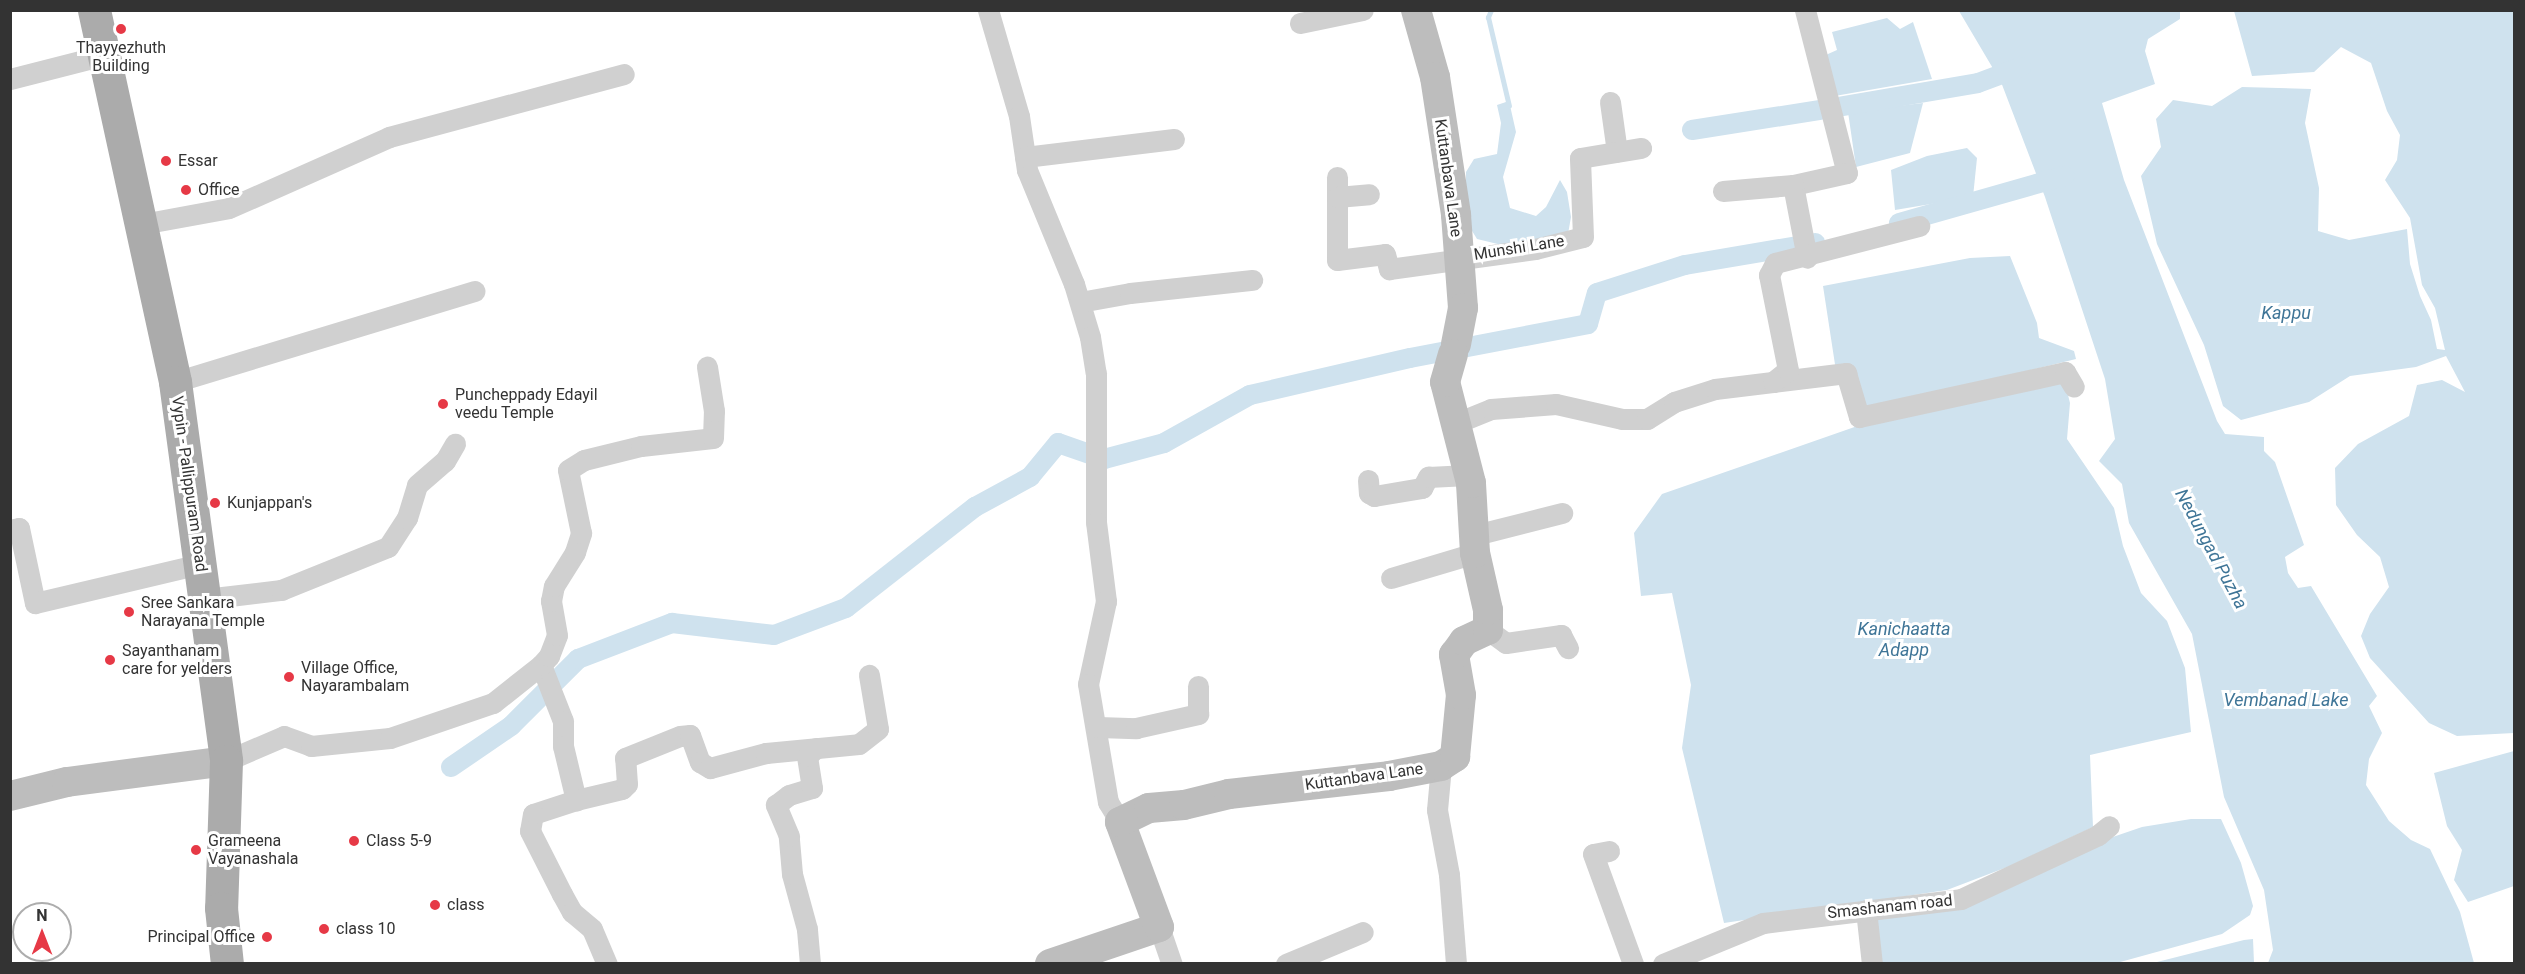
<!DOCTYPE html>
<style>
body{margin:0}
#map{position:relative;width:2525px;height:974px;overflow:hidden;background:#fff;font-family:Roboto,sans-serif}
div>[style]{position:absolute}
[style*='--x']{left:calc(var(--x)*1px);top:calc(var(--y)*1px);width:calc(var(--w)*1px);rotate:calc(var(--a)*1deg)}
.water>*{inset:0;background:#cfe2ee}
.stream>*{height:5px;margin:-2.5px;padding:0 2.5px;transform-origin:2.5px;border-radius:2.5px;background:#cfe2ee}
.canal>*{height:20px;margin:-10px;padding:0 10px;transform-origin:10px;border-radius:10px;background:#cfe2ee}
.street>*{height:21px;margin:-10.5px;padding:0 10.5px;transform-origin:10.5px;border-radius:10.5px;background:#d0d0d0}
.secondary>*{height:30px;margin:-15px;padding:0 15px;transform-origin:15px;border-radius:15px;background:#bdbdbd}
.primary>*{height:33px;margin:-16.5px;padding:0 16.5px;transform-origin:16.5px;border-radius:16.5px;background:#ababab}
.dots>*{width:16px;height:16px;translate:-50% -50%;box-sizing:border-box;border:3px solid #fff;border-radius:50%}
span{translate:-50% -50%;white-space:nowrap;text-align:center;line-height:1.15;-webkit-text-stroke:6px #fff;paint-order:stroke}
.poi-label{font-size:16px;color:#333}
.left{translate:0 -50%;text-align:left}
.right{translate:-100% -50%;text-align:right}
.street-label{font-size:16px;color:#333}
.water-label{font-size:18px;color:#3f7597;font-style:italic}
.frame{position:absolute;inset:0;border:12px solid #333;pointer-events:none}
.north{position:absolute;left:12px;top:902px;width:60px;height:60px;box-sizing:border-box;background:#fff;border:2px solid #adadad;border-radius:50%;rotate:0deg;font-size:16px;font-weight:700;line-height:24px;text-align:center;color:#333}
.north::after{content:'';display:block;margin:auto;width:21px;height:27px;background:#e63946;clip-path:polygon(50% 0,100% 100%,50% 72%,0 100%)}
</style>
<div id="map">
<div class="water">
<i style="clip-path:polygon(1959px 11px,2180px 11px,2180px 19px,2148px 39px,2145px 51px,2155px 84px,2102px 103px,2124px 180px,2217px 421px,2225px 434px,2264px 437px,2264px 451px,2275px 462px,2304px 545px,2285px 557px,2288px 573px,2298px 588px,2311px 586px,2377px 696px,2369px 706px,2382px 733px,2369px 759px,2366px 785px,2389px 821px,2411px 840px,2430px 849px,2460px 912px,2474px 963px,2268px 963px,2273px 950px,2264px 890px,2224px 797px,2192px 634px,2129px 523px,2122px 484px,2099px 461px,2115px 439px,2105px 379px,2045px 197px,2001px 82px)"></i>
<i style="clip-path:polygon(2234px 11px,2514px 11px,2514px 733px,2457px 736px,2429px 723px,2370px 658px,2361px 636px,2370px 614px,2389px 587px,2380px 557px,2357px 535px,2336px 505px,2335px 468px,2358px 444px,2409px 416px,2417px 385px,2442px 380px,2465px 392px,2446px 356px,2416px 367px,2350px 376px,2309px 402px,2241px 420px,2223px 406px,2204px 345px,2157px 244px,2141px 176px,2161px 147px,2156px 119px,2173px 100px,2212px 106px,2242px 87px,2311px 89px,2305px 123px,2319px 188px,2318px 231px,2349px 240px,2407px 229px,2410px 264px,2420px 296px,2431px 320px,2437px 349px,2445px 350px,2435px 308px,2422px 285px,2410px 218px,2385px 180px,2397px 160px,2400px 135px,2387px 111px,2371px 63px,2341px 47px,2314px 72px,2252px 76px)"></i>
<i style="clip-path:polygon(1887px 18px,1900px 29px,1913px 22px,1932px 79px,1829px 97px,1819px 58px,1837px 50px,1832px 32px)"></i>
<i style="clip-path:polygon(1509px 101px,1516px 132px,1503px 177px,1510px 208px,1536px 216px,1546px 207px,1560px 180px,1567px 192px,1571px 217px,1568px 234px,1506px 246px,1477px 239px,1466px 221px,1466px 172px,1474px 159px,1497px 154px,1501px 123px,1497px 105px)"></i>
<i style="clip-path:polygon(1923px 103px,1910px 153px,1856px 167px,1848px 112px)"></i>
<i style="clip-path:polygon(1967px 148px,1977px 158px,1973px 197px,1895px 210px,1891px 170px,1927px 156px)"></i>
<i style="clip-path:polygon(2010px 256px,2037px 323px,2039px 338px,2074px 351px,2076px 359px,1861px 411px,1836px 371px,1823px 286px,1970px 258px)"></i>
<i style="clip-path:polygon(2064px 379px,2070px 403px,2067px 439px,2114px 508px,2123px 546px,2141px 593px,2167px 621px,2185px 668px,2191px 732px,2090px 755px,2093px 827px,2010px 866px,1947px 890px,1724px 923px,1682px 748px,1691px 685px,1672px 593px,1641px 596px,1634px 533px,1662px 494px,1866px 423px)"></i>
<i style="clip-path:polygon(2514px 751px,2514px 886px,2468px 902px,2454px 880px,2462px 850px,2447px 826px,2434px 773px)"></i>
<i style="clip-path:polygon(2191px 819px,2221px 819px,2241px 863px,2253px 906px,2250px 915px,2222px 934px,2113px 964px,1878px 963px,1871px 920px,2142px 827px)"></i>
<i style="clip-path:polygon(2253px 939px,2254px 963px,2153px 963px,2244px 940px)"></i>
</div>
<div class="stream">
<i style="--x:1491;--y:10;--w:8;--a:113"></i>
<i style="--x:1488;--y:17;--w:91;--a:76.7"></i>
</div>
<div class="canal">
<i style="--x:1826;--y:109;--w:154;--a:-9.7"></i>
<i style="--x:1978;--y:83;--w:46;--a:-20.4"></i>
<i style="--x:1692;--y:130;--w:130;--a:-8.9"></i>
<i style="--x:1899;--y:223;--w:172;--a:-15.9"></i>
<i style="--x:451;--y:767;--w:73;--a:-34.3"></i>
<i style="--x:511;--y:726;--w:95;--a:-45"></i>
<i style="--x:578;--y:659;--w:101;--a:-21"></i>
<i style="--x:672;--y:623;--w:103;--a:6.7"></i>
<i style="--x:774;--y:635;--w:77;--a:-20.6"></i>
<i style="--x:846;--y:608;--w:164;--a:-38.1"></i>
<i style="--x:975;--y:507;--w:63;--a:-28.6"></i>
<i style="--x:1030;--y:477;--w:44;--a:-50.5"></i>
<i style="--x:1058;--y:443;--w:49;--a:19.2"></i>
<i style="--x:1104;--y:459;--w:62;--a:-14.9"></i>
<i style="--x:1164;--y:443;--w:98;--a:-29.2"></i>
<i style="--x:1250;--y:395;--w:164;--a:-13"></i>
<i style="--x:1410;--y:358;--w:181;--a:-10.8"></i>
<i style="--x:1588;--y:324;--w:32;--a:-74"></i>
<i style="--x:1597;--y:293;--w:92;--a:-17.7"></i>
<i style="--x:1685;--y:265;--w:132;--a:-9.6"></i>
</div>
<div class="street">
<i style="--x:988;--y:10;--w:110;--a:73.7"></i>
<i style="--x:1019;--y:116;--w:55;--a:81.6"></i>
<i style="--x:1027;--y:170;--w:123;--a:67.6"></i>
<i style="--x:1074;--y:284;--w:55;--a:73.2"></i>
<i style="--x:1090;--y:337;--w:36;--a:81"></i>
<i style="--x:1096;--y:373;--w:149;--a:90"></i>
<i style="--x:1096;--y:522;--w:80;--a:82.8"></i>
<i style="--x:1106;--y:601;--w:85;--a:102.2"></i>
<i style="--x:1088;--y:684;--w:120;--a:80.4"></i>
<i style="--x:1108;--y:802;--w:23;--a:59"></i>
<i style="--x:1805;--y:10;--w:168;--a:75.6"></i>
<i style="--x:1847;--y:173;--w:55;--a:167.5"></i>
<i style="--x:1793;--y:185;--w:74;--a:79.1"></i>
<i style="--x:1300;--y:23;--w:64;--a:-11.7"></i>
<i style="--x:10;--y:79;--w:97;--a:-14.3"></i>
<i style="--x:1610;--y:102;--w:50;--a:82"></i>
<i style="--x:1025;--y:157;--w:150;--a:-6.9"></i>
<i style="--x:1337;--y:177;--w:83;--a:90"></i>
<i style="--x:1337;--y:260;--w:48;--a:-7.1"></i>
<i style="--x:1385;--y:254;--w:16;--a:75"></i>
<i style="--x:1389;--y:269;--w:147;--a:-7.8"></i>
<i style="--x:1535;--y:249;--w:49;--a:-14"></i>
<i style="--x:1583;--y:237;--w:79;--a:-92.2"></i>
<i style="--x:1580;--y:158;--w:62;--a:-9.3"></i>
<i style="--x:1723;--y:191;--w:70;--a:-4.9"></i>
<i style="--x:1337;--y:197;--w:32;--a:-5"></i>
<i style="--x:142;--y:224;--w:88;--a:-10.4"></i>
<i style="--x:229;--y:208;--w:175;--a:-23.9"></i>
<i style="--x:389;--y:137;--w:243;--a:-15"></i>
<i style="--x:1080;--y:302;--w:51;--a:-10.2"></i>
<i style="--x:1130;--y:293;--w:123;--a:-6.1"></i>
<i style="--x:175;--y:382;--w:313;--a:-16.9"></i>
<i style="--x:1773;--y:382;--w:74;--a:-7"></i>
<i style="--x:1846;--y:373;--w:46;--a:73.5"></i>
<i style="--x:1859;--y:417;--w:211;--a:-12.3"></i>
<i style="--x:2065;--y:372;--w:17;--a:59"></i>
<i style="--x:1454;--y:424;--w:40;--a:-22"></i>
<i style="--x:1491;--y:409;--w:65;--a:-4.4"></i>
<i style="--x:1556;--y:404;--w:68;--a:12.8"></i>
<i style="--x:1622;--y:419;--w:25;--a:0"></i>
<i style="--x:1647;--y:419;--w:32;--a:-32"></i>
<i style="--x:1674;--y:402;--w:43;--a:-17.6"></i>
<i style="--x:1715;--y:389;--w:58;--a:-6.9"></i>
<i style="--x:1773;--y:382;--w:19;--a:-39"></i>
<i style="--x:1788;--y:370;--w:97;--a:-101.3"></i>
<i style="--x:1769;--y:275;--w:13;--a:-63"></i>
<i style="--x:1775;--y:263;--w:149;--a:-14.4"></i>
<i style="--x:1368;--y:480;--w:13;--a:86"></i>
<i style="--x:1369;--y:493;--w:6;--a:31"></i>
<i style="--x:1374;--y:496;--w:49;--a:-9.5"></i>
<i style="--x:1422;--y:488;--w:13;--a:-61"></i>
<i style="--x:1428;--y:477;--w:40;--a:-2.9"></i>
<i style="--x:10;--y:530;--w:9;--a:-13"></i>
<i style="--x:19;--y:528;--w:77;--a:78"></i>
<i style="--x:35;--y:603;--w:170;--a:-13.3"></i>
<i style="--x:1475;--y:535;--w:90;--a:-14.2"></i>
<i style="--x:1391;--y:578;--w:88;--a:-16.6"></i>
<i style="--x:205;--y:599;--w:77;--a:-6.8"></i>
<i style="--x:281;--y:590;--w:115;--a:-21.9"></i>
<i style="--x:388;--y:547;--w:35;--a:-57"></i>
<i style="--x:407;--y:518;--w:34;--a:-73"></i>
<i style="--x:417;--y:485;--w:37;--a:-41"></i>
<i style="--x:445;--y:461;--w:20;--a:-60"></i>
<i style="--x:1488;--y:630;--w:22;--a:36"></i>
<i style="--x:1506;--y:643;--w:56;--a:-8.3"></i>
<i style="--x:1561;--y:635;--w:15;--a:62"></i>
<i style="--x:541;--y:665;--w:60;--a:68.6"></i>
<i style="--x:563;--y:721;--w:25;--a:90"></i>
<i style="--x:563;--y:746;--w:56;--a:76.5"></i>
<i style="--x:576;--y:800;--w:45;--a:162"></i>
<i style="--x:533;--y:814;--w:17;--a:100"></i>
<i style="--x:530;--y:831;--w:71;--a:63.1"></i>
<i style="--x:562;--y:894;--w:21;--a:61"></i>
<i style="--x:572;--y:912;--w:26;--a:40"></i>
<i style="--x:592;--y:929;--w:38;--a:67"></i>
<i style="--x:1098;--y:727;--w:38;--a:2"></i>
<i style="--x:1136;--y:728;--w:64;--a:-12.7"></i>
<i style="--x:1198;--y:714;--w:28;--a:-90"></i>
<i style="--x:226;--y:761;--w:63;--a:-23.3"></i>
<i style="--x:284;--y:736;--w:29;--a:20"></i>
<i style="--x:311;--y:746;--w:79;--a:-5.8"></i>
<i style="--x:390;--y:738;--w:109;--a:-18.8"></i>
<i style="--x:493;--y:703;--w:61;--a:-38.4"></i>
<i style="--x:541;--y:665;--w:12;--a:-48"></i>
<i style="--x:549;--y:656;--w:22;--a:-69"></i>
<i style="--x:557;--y:635;--w:35;--a:-100"></i>
<i style="--x:551;--y:601;--w:15;--a:-79"></i>
<i style="--x:554;--y:586;--w:40;--a:-58"></i>
<i style="--x:575;--y:552;--w:20;--a:-72"></i>
<i style="--x:581;--y:533;--w:64;--a:-101.7"></i>
<i style="--x:568;--y:470;--w:19;--a:-32"></i>
<i style="--x:584;--y:460;--w:59;--a:-13.8"></i>
<i style="--x:641;--y:446;--w:72;--a:-6.3"></i>
<i style="--x:713;--y:438;--w:27;--a:-88"></i>
<i style="--x:714;--y:411;--w:45;--a:-99"></i>
<i style="--x:1441;--y:766;--w:44;--a:95.2"></i>
<i style="--x:1437;--y:810;--w:66;--a:79.5"></i>
<i style="--x:1449;--y:875;--w:89;--a:85.5"></i>
<i style="--x:576;--y:800;--w:47;--a:-13.4"></i>
<i style="--x:622;--y:789;--w:7;--a:-45"></i>
<i style="--x:627;--y:784;--w:26;--a:-94"></i>
<i style="--x:625;--y:758;--w:59;--a:-21.8"></i>
<i style="--x:680;--y:736;--w:10;--a:-6"></i>
<i style="--x:690;--y:735;--w:29;--a:70"></i>
<i style="--x:700;--y:762;--w:12;--a:31"></i>
<i style="--x:710;--y:768;--w:58;--a:-15"></i>
<i style="--x:766;--y:753;--w:93;--a:-5.5"></i>
<i style="--x:859;--y:744;--w:24;--a:-38"></i>
<i style="--x:878;--y:729;--w:55;--a:-99.5"></i>
<i style="--x:1609;--y:851;--w:16;--a:169"></i>
<i style="--x:1593;--y:854;--w:117;--a:70"></i>
<i style="--x:1866;--y:910;--w:54;--a:83.7"></i>
<i style="--x:1159;--y:927;--w:39;--a:71"></i>
<i style="--x:810;--y:964;--w:35;--a:-95"></i>
<i style="--x:807;--y:929;--w:57;--a:-105.3"></i>
<i style="--x:792;--y:874;--w:38;--a:-95"></i>
<i style="--x:789;--y:836;--w:34;--a:-113"></i>
<i style="--x:776;--y:805;--w:16;--a:-38"></i>
<i style="--x:789;--y:795;--w:24;--a:-17"></i>
<i style="--x:812;--y:788;--w:32;--a:-99"></i>
<i style="--x:807;--y:756;--w:12;--a:-42"></i>
<i style="--x:1286;--y:964;--w:83;--a:-22.6"></i>
<i style="--x:1663;--y:964;--w:108;--a:-22.3"></i>
<i style="--x:1763;--y:923;--w:199;--a:-6.9"></i>
<i style="--x:1961;--y:899;--w:151;--a:-25"></i>
<i style="--x:2098;--y:835;--w:14;--a:-39"></i>
</div>
<div class="secondary">
<i style="--x:1416;--y:10;--w:70;--a:74.2"></i>
<i style="--x:1435;--y:77;--w:140;--a:81.3"></i>
<i style="--x:1456;--y:215;--w:93;--a:85.7"></i>
<i style="--x:1463;--y:308;--w:37;--a:101"></i>
<i style="--x:10;--y:796;--w:59;--a:-13.8"></i>
<i style="--x:67;--y:782;--w:160;--a:-7.5"></i>
<i style="--x:1050;--y:964;--w:115;--a:-18.7"></i>
<i style="--x:1159;--y:927;--w:112;--a:-110.4"></i>
<i style="--x:1120;--y:822;--w:32;--a:-26"></i>
<i style="--x:1149;--y:808;--w:35;--a:-5"></i>
<i style="--x:1184;--y:805;--w:46;--a:-13.7"></i>
<i style="--x:1229;--y:794;--w:161;--a:-6.4"></i>
<i style="--x:1389;--y:776;--w:53;--a:-10.9"></i>
<i style="--x:1441;--y:766;--w:17;--a:-33"></i>
<i style="--x:1455;--y:757;--w:62;--a:-84.5"></i>
<i style="--x:1461;--y:695;--w:41;--a:-99.9"></i>
<i style="--x:1454;--y:655;--w:17;--a:-54"></i>
<i style="--x:1464;--y:641;--w:26;--a:-25"></i>
<i style="--x:1488;--y:630;--w:20;--a:-90"></i>
<i style="--x:1488;--y:610;--w:58;--a:-102.8"></i>
<i style="--x:1475;--y:553;--w:70;--a:-93.3"></i>
<i style="--x:1471;--y:483;--w:104;--a:-104.4"></i>
<i style="--x:1445;--y:382;--w:29;--a:-74"></i>
</div>
<div class="primary">
<i style="--x:94;--y:10;--w:381;--a:77.7"></i>
<i style="--x:175;--y:382;--w:382;--a:82.3"></i>
<i style="--x:226;--y:761;--w:147;--a:91.9"></i>
<i style="--x:221;--y:908;--w:56;--a:83.9"></i>
</div>
<div class="dots">
<i style="left:121px;top:29px;background:#e63946"></i>
<i style="left:166px;top:161px;background:#e63946"></i>
<i style="left:186px;top:190px;background:#e63946"></i>
<i style="left:443px;top:404px;background:#e63946"></i>
<i style="left:215px;top:503px;background:#e63946"></i>
<i style="left:129px;top:612px;background:#e63946"></i>
<i style="left:110px;top:660px;background:#e63946"></i>
<i style="left:289px;top:677px;background:#e63946"></i>
<i style="left:354px;top:841px;background:#e63946"></i>
<i style="left:196px;top:850px;background:#e63946"></i>
<i style="left:435px;top:905px;background:#e63946"></i>
<i style="left:324px;top:929px;background:#e63946"></i>
<i style="left:267px;top:937px;background:#e63946"></i>
</div>
<div class="poi-label">
<span style="left:121px;top:57px">Thayyezhuth<br>Building</span>
<span class="left" style="left:178px;top:161px">Essar</span>
<span class="left" style="left:198px;top:190px">Office</span>
<span class="left" style="left:455px;top:404px">Puncheppady Edayil<br>veedu Temple</span>
<span class="left" style="left:227px;top:503px">Kunjappan's</span>
<span class="left" style="left:141px;top:612px">Sree Sankara<br>Narayana Temple</span>
<span class="left" style="left:122px;top:660px">Sayanthanam<br>care for yelders</span>
<span class="left" style="left:301px;top:677px">Village Office,<br>Nayarambalam</span>
<span class="left" style="left:208px;top:850px">Grameena<br>Vayanashala</span>
<span class="left" style="left:366px;top:841px">Class 5-9</span>
<span class="left" style="left:447px;top:905px">class</span>
<span class="left" style="left:336px;top:929px">class 10</span>
<span class="right" style="left:255px;top:937px">Principal Office</span>
</div>
<div class="street-label">
<span style="left:1448px;top:178px;rotate:82deg">Kuttanbava Lane</span>
<span style="left:1519px;top:248px;rotate:-9deg">Munshi Lane</span>
<span style="left:189px;top:484px;rotate:82deg">Vypin - Pallippuram Road</span>
<span style="left:1364px;top:777px;rotate:-8deg">Kuttanbava Lane</span>
<span style="left:1890px;top:907px;rotate:-6deg">Smashanam road</span>
</div>
<div class="water-label">
<span style="left:2286px;top:313px">Kappu</span>
<span style="left:2211px;top:549px;rotate:62deg">Nedungad Puzha</span>
<span style="left:1904px;top:640px">Kanichaatta<br>Adapp</span>
<span style="left:2286px;top:700px">Vembanad Lake</span>
</div>
<div class="frame"></div>
<div class="north">N</div>
</div>
